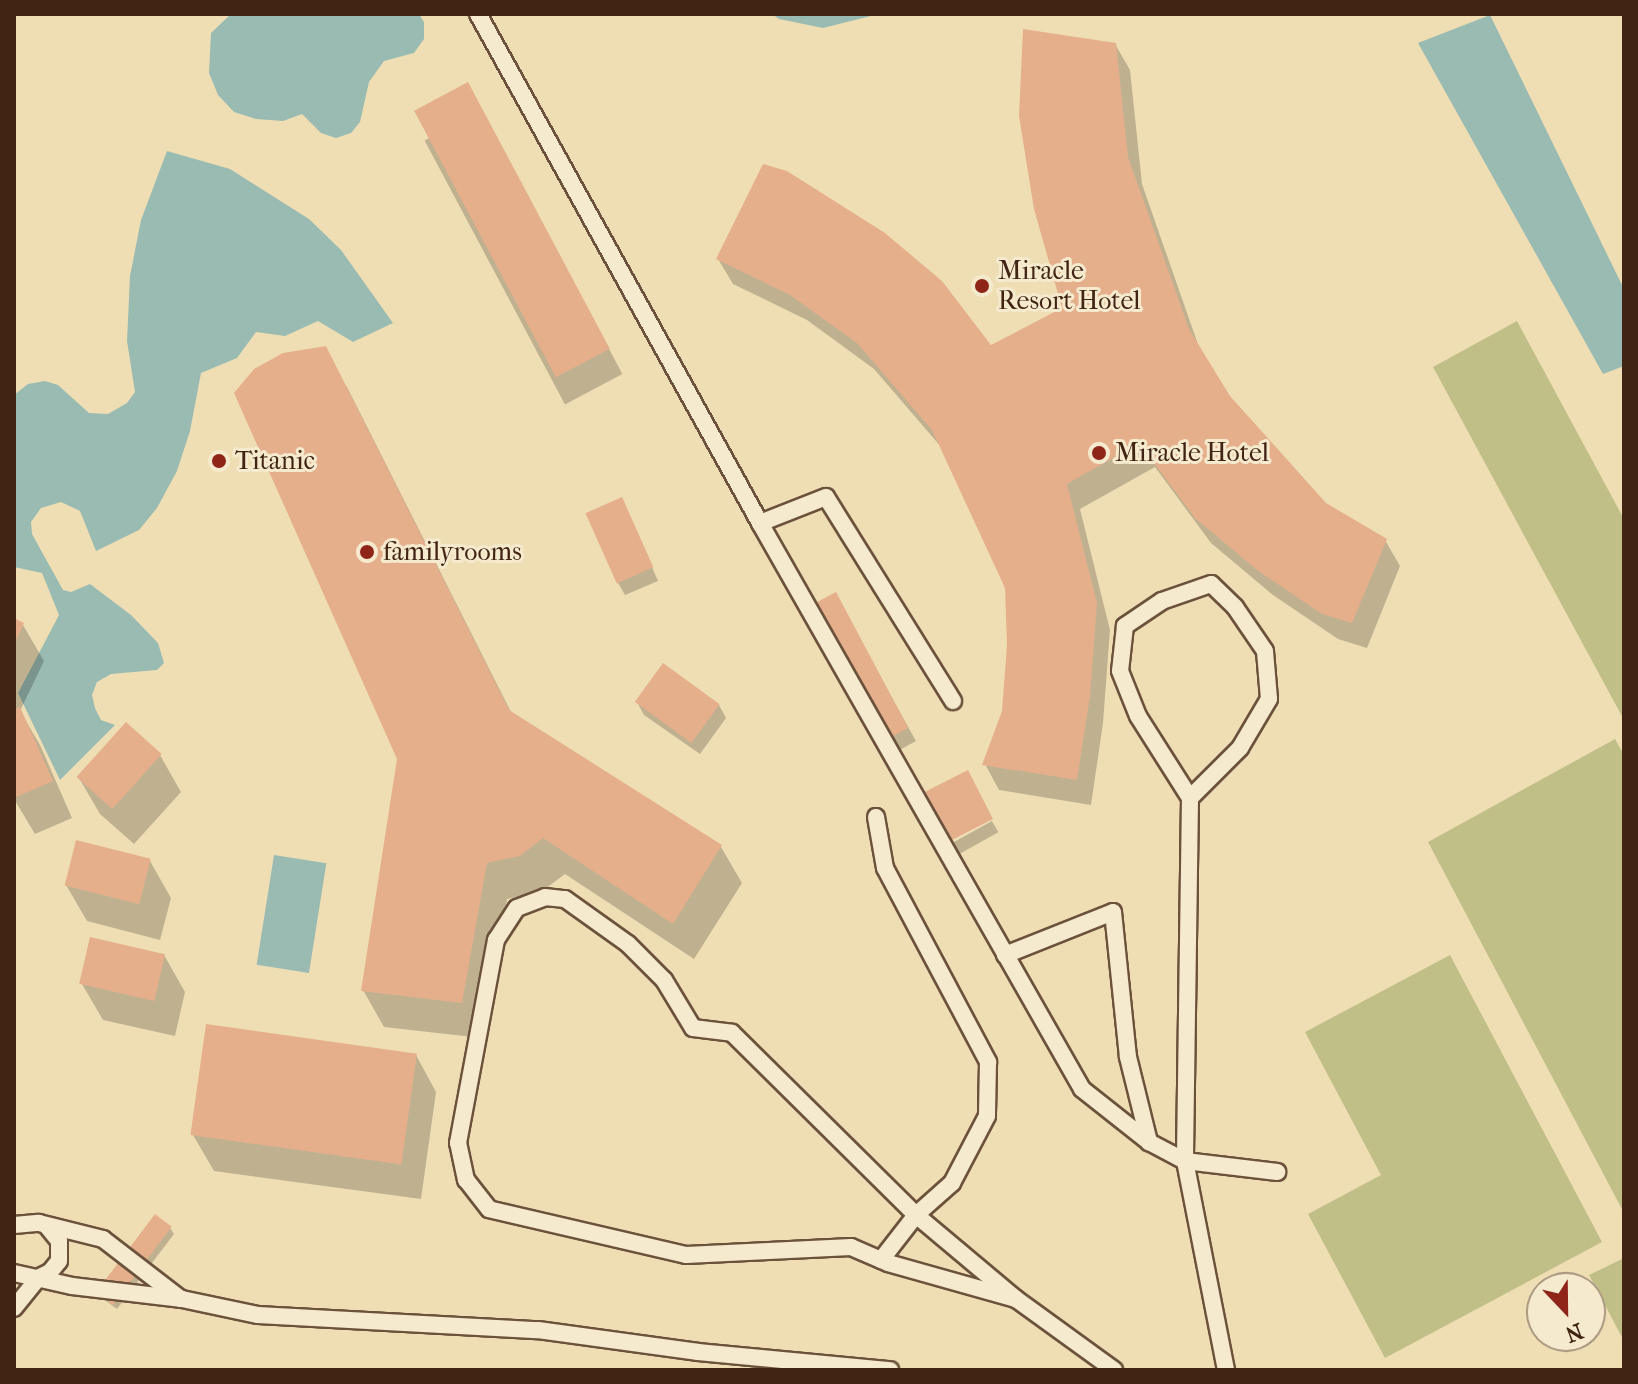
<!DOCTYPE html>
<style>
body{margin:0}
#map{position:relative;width:1638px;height:1384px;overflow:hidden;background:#efdeb4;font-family:"IM FELL French Canon",serif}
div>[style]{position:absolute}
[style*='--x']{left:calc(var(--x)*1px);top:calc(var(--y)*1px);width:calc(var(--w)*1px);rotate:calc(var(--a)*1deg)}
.green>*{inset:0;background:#c1bf88}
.water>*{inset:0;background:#9abbb2;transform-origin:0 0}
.shadow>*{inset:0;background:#0003;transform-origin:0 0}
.building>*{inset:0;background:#e5af8c;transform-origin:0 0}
.roads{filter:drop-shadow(2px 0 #6c523c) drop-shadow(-2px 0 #6c523c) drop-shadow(0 2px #6c523c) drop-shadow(0 -2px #6c523c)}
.service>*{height:16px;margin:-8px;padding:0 8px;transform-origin:8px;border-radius:8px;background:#f5eace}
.dots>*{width:22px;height:22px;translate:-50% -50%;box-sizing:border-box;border:4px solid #f5eace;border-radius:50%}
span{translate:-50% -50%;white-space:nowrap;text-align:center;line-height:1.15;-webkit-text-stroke:6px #f5eace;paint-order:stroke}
.poi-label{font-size:26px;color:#412414}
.left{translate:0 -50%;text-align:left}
.frame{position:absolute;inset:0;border:16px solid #412414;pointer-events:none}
.north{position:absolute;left:1526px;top:1272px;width:80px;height:80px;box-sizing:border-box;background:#f5eace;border:2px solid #ad9b84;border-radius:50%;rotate:158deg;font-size:22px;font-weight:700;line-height:32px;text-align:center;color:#412414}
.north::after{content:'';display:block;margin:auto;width:28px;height:36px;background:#8f2418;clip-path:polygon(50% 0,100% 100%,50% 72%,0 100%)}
</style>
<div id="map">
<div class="green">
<i style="clip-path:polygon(1517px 321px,1624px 519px,1624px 720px,1433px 367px)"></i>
<i style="clip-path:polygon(1615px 739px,1624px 755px,1624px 1213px,1428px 842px)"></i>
<i style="clip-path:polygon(1450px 955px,1602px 1242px,1385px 1358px,1308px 1214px,1381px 1175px,1305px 1032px)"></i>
<i style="clip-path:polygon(1624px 1258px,1624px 1341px,1589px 1275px)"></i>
</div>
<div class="water">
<i style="clip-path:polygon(231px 14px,419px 14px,424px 22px,424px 39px,414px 53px,384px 61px,369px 82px,360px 122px,351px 133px,336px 138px,321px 133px,302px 114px,283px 121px,256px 119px,234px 112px,218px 95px,209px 73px,211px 33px)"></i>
<i style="clip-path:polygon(772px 14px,879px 14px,823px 28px,779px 19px)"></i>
<i style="clip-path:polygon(1490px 15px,1624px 289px,1624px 366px,1603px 374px,1418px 43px)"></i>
<i style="clip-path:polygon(167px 151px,230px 169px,309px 219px,341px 250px,393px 323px,353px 342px,318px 321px,285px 336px,256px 332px,237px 358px,201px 373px,190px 431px,177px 471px,157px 508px,139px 530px,96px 551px,80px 511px,61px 502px,41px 508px,31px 522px,32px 534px,63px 590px,71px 592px,90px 584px,131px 615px,158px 643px,164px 663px,157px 670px,111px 674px,97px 682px,92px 695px,95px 708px,101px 720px,115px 725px,60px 780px,18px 693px,59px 615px,42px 573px,14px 567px,14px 395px,28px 384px,45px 381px,58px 385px,89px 413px,108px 414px,127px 403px,135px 392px,127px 341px,130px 276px,141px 220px)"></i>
<i style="left:274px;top:855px;width:53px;height:111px;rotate:9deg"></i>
</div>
<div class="shadow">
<i style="clip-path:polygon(1115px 44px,1130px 70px,1142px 184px,1201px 353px,1228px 398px,1324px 504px,1385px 540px,1400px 566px,1367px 648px,1338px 639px,1273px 595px,1211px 543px,1155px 467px,1080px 509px,1110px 630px,1103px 723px,1091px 805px,999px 790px,985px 764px,1004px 711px,1009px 645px,1007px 587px,942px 448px,874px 369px,807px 320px,733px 284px,718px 259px,991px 347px,1065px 309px)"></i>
<i style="left:482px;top:110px;width:299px;height:65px;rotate:62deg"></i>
<i style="clip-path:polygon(346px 385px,512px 714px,721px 847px,742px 883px,694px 959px,565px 874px,541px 892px,507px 899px,482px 1038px,384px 1027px,363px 990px,399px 758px)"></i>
<i style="clip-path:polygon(628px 512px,658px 581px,625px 595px,618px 583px)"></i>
<i style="left:835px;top:595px;width:167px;height:19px;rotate:61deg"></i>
<i style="clip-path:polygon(14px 620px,23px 625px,44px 661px,20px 711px,40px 745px,72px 818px,35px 834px,14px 799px)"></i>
<i style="clip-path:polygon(637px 702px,719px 705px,726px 718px,700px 754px,644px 715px)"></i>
<i style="clip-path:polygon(160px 755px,181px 792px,134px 844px,100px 814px,79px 778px)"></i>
<i style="left:992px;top:821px;width:13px;height:45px;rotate:61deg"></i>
<i style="clip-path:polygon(150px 861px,171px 898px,160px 940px,87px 921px,66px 885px)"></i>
<i style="clip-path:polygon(164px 955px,185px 992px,175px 1036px,103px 1020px,82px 984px)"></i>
<i style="clip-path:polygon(416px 1055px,436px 1092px,421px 1199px,214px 1171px,193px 1135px)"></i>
<i style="clip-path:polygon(170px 1228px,174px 1234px,117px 1309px,102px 1298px,99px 1292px)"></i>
</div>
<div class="building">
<i style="clip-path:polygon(1023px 29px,1116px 43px,1128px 157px,1189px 329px,1230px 396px,1326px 503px,1387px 539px,1352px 623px,1322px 614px,1257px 570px,1195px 518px,1139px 443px,1067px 484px,1097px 603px,1090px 696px,1077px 780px,982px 765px,1002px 711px,1007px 645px,1005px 588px,932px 430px,857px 343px,790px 295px,716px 259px,763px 164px,787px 171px,885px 233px,942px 281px,991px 345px,1062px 308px,1034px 209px,1019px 116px)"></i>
<i style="left:468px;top:82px;width:302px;height:61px;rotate:62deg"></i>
<i style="clip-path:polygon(326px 346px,509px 710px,722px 845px,673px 924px,543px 838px,520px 856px,487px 863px,462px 1003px,361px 991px,397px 759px,234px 393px,254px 369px,283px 353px)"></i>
<i style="left:622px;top:497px;width:77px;height:40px;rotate:66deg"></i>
<i style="left:836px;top:592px;width:154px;height:24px;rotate:62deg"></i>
<i style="clip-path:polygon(14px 618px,24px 623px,14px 645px)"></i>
<i style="left:663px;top:663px;width:70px;height:48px;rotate:36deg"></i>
<i style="clip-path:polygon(20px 707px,53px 781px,14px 798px,14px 710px)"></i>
<i style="left:126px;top:722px;width:48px;height:74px;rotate:42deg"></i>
<i style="left:968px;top:770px;width:55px;height:49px;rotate:63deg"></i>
<i style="left:76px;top:840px;width:77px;height:47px;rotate:14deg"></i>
<i style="left:90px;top:937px;width:77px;height:48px;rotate:13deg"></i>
<i style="left:206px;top:1024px;width:213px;height:112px;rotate:8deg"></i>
<i style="left:155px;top:1214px;width:21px;height:98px;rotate:37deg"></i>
</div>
<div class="roads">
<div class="service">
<i style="--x:478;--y:14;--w:582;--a:61.01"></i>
<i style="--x:953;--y:701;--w:240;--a:-121.9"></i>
<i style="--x:826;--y:497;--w:71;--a:158.5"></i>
<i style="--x:760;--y:523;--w:651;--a:60.36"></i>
<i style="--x:1082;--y:1089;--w:85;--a:38.3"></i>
<i style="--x:1149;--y:1142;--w:41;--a:27.8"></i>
<i style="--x:1185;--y:1161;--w:93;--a:6.8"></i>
<i style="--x:1190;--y:798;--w:71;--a:-45"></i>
<i style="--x:1240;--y:748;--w:57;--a:-59.4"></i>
<i style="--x:1269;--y:699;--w:48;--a:-94.8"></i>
<i style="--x:1265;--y:651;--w:53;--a:-124.3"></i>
<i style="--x:1235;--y:607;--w:33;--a:-136"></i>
<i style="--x:1211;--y:584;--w:52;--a:160.9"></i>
<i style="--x:1162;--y:601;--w:45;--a:146"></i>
<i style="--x:1125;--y:626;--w:45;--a:96.3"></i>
<i style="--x:1120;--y:671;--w:48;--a:68.2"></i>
<i style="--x:1138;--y:716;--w:97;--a:57.6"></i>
<i style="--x:1190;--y:798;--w:363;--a:90.8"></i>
<i style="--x:1185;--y:1161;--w:213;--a:78.9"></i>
<i style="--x:876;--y:817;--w:52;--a:80"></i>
<i style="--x:885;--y:868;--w:220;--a:62"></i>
<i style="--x:988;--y:1062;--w:54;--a:91.1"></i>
<i style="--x:987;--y:1116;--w:76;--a:117.6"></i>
<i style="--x:952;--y:1183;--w:48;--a:138.4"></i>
<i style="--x:916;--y:1215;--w:57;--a:127.9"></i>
<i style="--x:1005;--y:955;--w:116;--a:-21.7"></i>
<i style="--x:1113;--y:912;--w:146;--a:84.1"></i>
<i style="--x:1128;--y:1057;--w:88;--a:76.1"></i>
<i style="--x:14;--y:1225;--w:25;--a:-5"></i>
<i style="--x:39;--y:1223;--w:66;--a:14"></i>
<i style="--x:103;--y:1239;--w:98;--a:37.6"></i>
<i style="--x:14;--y:1273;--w:59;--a:12.6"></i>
<i style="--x:72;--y:1286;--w:111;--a:6.7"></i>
<i style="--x:182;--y:1299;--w:78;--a:11.9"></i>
<i style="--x:258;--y:1315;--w:280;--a:3.1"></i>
<i style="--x:538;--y:1330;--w:162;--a:7.8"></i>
<i style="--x:698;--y:1352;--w:193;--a:5.4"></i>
<i style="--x:1016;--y:1299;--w:133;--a:-164.3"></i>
<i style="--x:888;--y:1263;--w:40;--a:-156.6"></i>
<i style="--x:851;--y:1247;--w:165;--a:177.2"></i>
<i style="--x:686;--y:1255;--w:202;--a:-166.9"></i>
<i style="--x:489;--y:1209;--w:37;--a:-128"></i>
<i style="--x:466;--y:1180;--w:38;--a:-102"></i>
<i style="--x:458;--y:1143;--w:207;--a:-79.4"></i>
<i style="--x:496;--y:940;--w:38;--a:-57"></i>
<i style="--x:517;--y:908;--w:30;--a:-21"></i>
<i style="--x:545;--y:897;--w:20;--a:6"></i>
<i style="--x:565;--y:899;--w:77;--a:35.5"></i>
<i style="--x:628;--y:944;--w:51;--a:45"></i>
<i style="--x:664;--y:980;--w:56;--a:58.9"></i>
<i style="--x:693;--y:1028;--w:39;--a:7"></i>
<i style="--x:732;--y:1033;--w:259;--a:44.7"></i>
<i style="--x:916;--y:1215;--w:131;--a:40"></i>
<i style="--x:1016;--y:1299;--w:121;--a:35.9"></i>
<i style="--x:14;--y:1308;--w:38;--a:-51"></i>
<i style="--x:38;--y:1278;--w:13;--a:-27"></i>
<i style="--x:50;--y:1272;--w:14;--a:-51"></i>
<i style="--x:59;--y:1261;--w:20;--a:-90"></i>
<i style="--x:59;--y:1241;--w:19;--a:-129"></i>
</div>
</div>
<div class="dots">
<i style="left:982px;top:286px;background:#8f2418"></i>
<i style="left:1099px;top:453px;background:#8f2418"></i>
<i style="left:219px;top:461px;background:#8f2418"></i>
<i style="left:367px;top:552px;background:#8f2418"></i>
</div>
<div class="poi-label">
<span class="left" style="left:998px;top:286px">Miracle<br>Resort Hotel</span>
<span class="left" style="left:1115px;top:453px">Miracle Hotel</span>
<span class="left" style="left:235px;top:461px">Titanic</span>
<span class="left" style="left:383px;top:552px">familyrooms</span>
</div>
<div class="frame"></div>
<div class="north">N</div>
</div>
